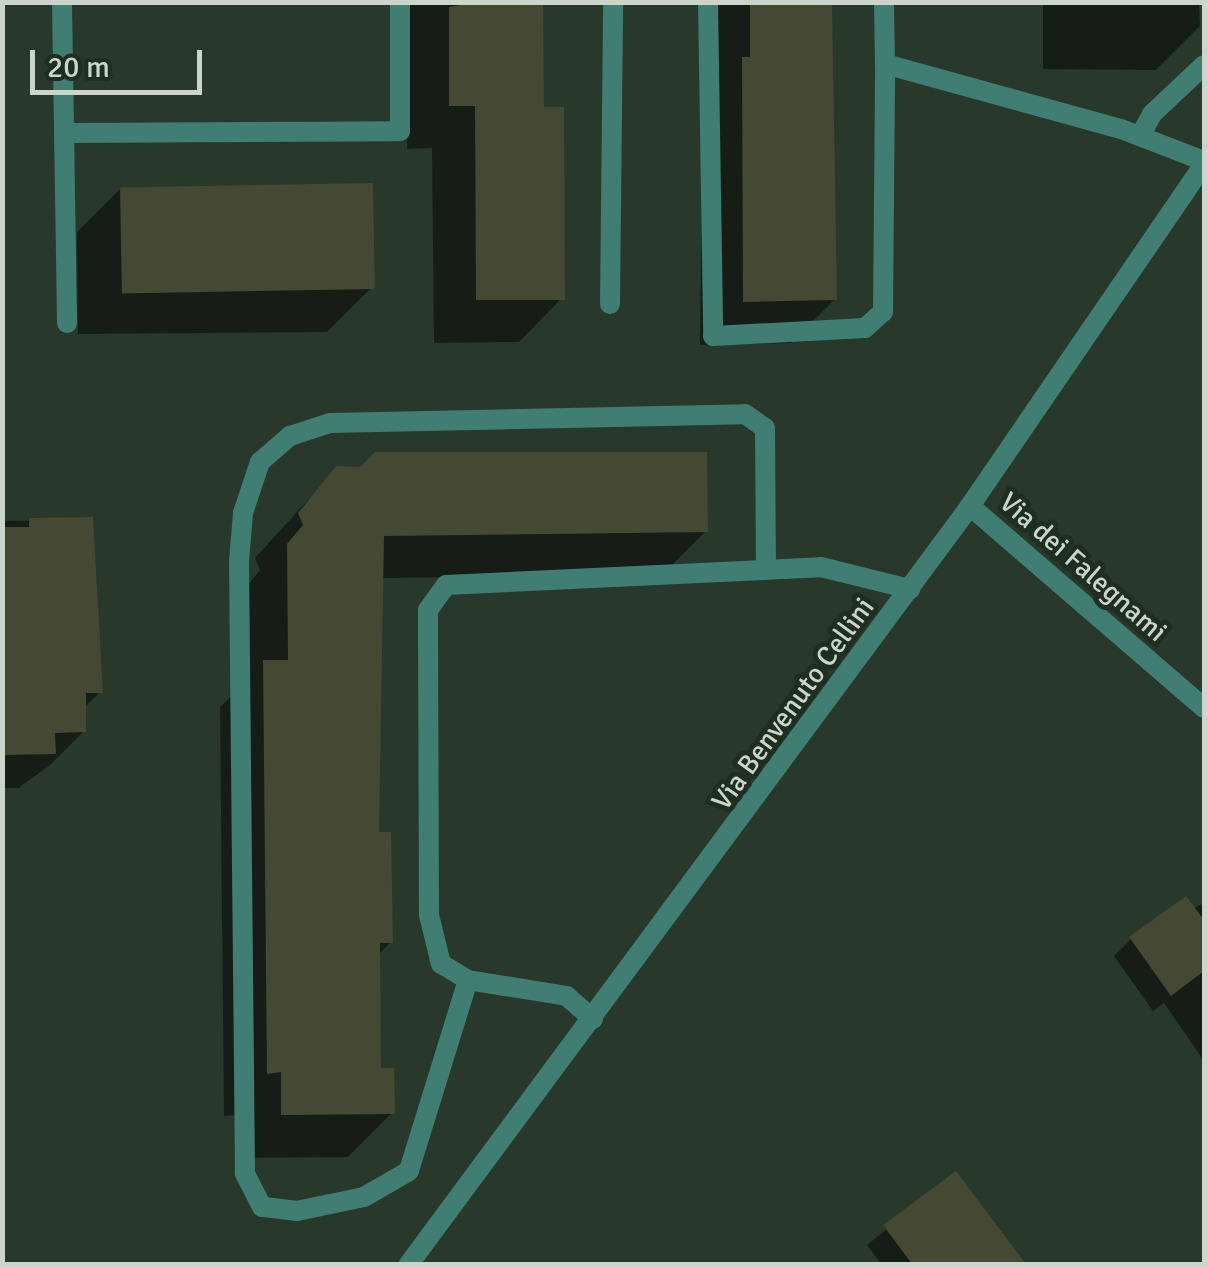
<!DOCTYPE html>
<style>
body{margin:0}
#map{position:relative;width:1207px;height:1267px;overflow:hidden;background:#28382a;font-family:Signika,sans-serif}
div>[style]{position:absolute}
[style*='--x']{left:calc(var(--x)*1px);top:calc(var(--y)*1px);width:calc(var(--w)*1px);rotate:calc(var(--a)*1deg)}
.shadow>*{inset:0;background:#0007}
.building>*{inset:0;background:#454833;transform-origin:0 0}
.lane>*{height:20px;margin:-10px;padding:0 10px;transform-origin:10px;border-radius:10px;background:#407d73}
.street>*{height:20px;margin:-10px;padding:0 10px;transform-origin:10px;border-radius:10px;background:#407d73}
span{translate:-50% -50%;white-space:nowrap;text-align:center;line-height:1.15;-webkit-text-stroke:10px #1e2e20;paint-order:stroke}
.street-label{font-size:28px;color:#cbd5cc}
.frame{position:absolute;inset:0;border:5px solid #cbd5cc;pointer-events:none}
.scale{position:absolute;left:30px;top:50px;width:172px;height:45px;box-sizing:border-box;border:5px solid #cbd5cc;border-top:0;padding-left:12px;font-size:30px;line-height:35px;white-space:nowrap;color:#cbd5cc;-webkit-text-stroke:8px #1e2e20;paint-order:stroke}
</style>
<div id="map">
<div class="shadow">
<i style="clip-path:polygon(406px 2px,541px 2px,541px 110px,562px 298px,519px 342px,434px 343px,432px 148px,407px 149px)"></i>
<i style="clip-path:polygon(704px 2px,829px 2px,835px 299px,791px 343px,700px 345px)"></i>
<i style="clip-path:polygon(1043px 2px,1199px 2px,1200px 26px,1156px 70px,1043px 69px)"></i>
<i style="clip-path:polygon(121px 188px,371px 288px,327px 332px,78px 334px,77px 232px)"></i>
<i style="clip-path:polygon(337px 468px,706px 531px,662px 575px,381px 578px,376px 835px,391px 942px,378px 955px,379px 1071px,392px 1113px,348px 1157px,238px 1158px,238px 1115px,224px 1116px,220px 707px,245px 682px,244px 590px,260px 570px,255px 558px)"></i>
<i style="clip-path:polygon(91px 520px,100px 692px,84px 708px,84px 731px,49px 766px,18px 788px,2px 788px,2px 521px)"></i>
<i style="clip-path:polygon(1204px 903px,1204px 1061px,1164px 1003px,1153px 1011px,1114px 956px,1131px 939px)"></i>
<i style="clip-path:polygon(956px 1174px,1023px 1264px,881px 1264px,867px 1245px)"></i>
</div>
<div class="building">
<i style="clip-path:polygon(479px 2px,543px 2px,544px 107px,564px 107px,565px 300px,476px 300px,475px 106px,449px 106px,449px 7px)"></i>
<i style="clip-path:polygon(750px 2px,832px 2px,837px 300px,743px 302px,742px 57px,750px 57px)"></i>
<i style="left:373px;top:183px;width:106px;height:253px;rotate:89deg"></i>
<i style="clip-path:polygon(375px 452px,707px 452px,708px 532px,384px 536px,379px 832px,391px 832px,393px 943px,380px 943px,381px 1068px,394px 1068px,395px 1114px,281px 1115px,281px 1072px,267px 1074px,263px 660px,288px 660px,287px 544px,303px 525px,298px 513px,336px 466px,360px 467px)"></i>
<i style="clip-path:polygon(93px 517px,103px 693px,86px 693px,86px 732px,55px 733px,56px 754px,2px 755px,2px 527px,29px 527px,29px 518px)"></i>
<i style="clip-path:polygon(1186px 896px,1204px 920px,1204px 971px,1171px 996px,1129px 937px)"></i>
<i style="clip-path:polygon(956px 1171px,980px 1203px,1026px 1264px,912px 1264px,883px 1225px)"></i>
</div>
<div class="lane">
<i style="--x:708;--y:2;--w:334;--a:89.1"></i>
<i style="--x:713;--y:336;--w:152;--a:-3"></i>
<i style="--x:865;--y:328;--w:24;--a:-42"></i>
<i style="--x:883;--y:312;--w:248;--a:-89.5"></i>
<i style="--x:884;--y:2;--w:62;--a:89.1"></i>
<i style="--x:885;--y:64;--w:245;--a:15.4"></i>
<i style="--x:1121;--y:129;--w:89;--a:21.1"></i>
<i style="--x:1140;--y:136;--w:25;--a:-61"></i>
<i style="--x:1152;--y:114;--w:71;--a:-43.3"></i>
<i style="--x:610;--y:304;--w:302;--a:-89.4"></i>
<i style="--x:468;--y:980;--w:200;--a:107.2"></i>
<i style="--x:409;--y:1171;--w:52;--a:150"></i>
<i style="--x:364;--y:1197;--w:68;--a:168.2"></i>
<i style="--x:297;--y:1211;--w:35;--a:-173"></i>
<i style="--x:262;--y:1207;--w:38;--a:-117"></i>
<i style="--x:245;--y:1173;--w:612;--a:-90.56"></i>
<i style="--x:239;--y:561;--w:48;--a:-85.2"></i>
<i style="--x:243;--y:513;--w:54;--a:-71.6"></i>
<i style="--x:260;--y:462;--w:40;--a:-41"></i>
<i style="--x:290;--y:436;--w:42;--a:-18"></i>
<i style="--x:330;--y:423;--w:415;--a:-1.2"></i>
<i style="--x:745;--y:414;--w:24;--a:35"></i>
<i style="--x:765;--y:428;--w:142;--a:89.6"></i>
<i style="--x:593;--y:1019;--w:35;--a:-139"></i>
<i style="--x:567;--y:996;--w:100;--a:-170.8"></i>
<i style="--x:468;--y:980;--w:31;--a:-149"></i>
<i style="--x:441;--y:964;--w:50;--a:-103.8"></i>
<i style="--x:429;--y:915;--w:305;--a:-90.2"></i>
<i style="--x:428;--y:610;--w:31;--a:-54"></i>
<i style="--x:446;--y:585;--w:375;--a:-2.7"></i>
<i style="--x:821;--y:567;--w:92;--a:13.9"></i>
</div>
<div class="street">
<i style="--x:62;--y:2;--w:321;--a:89.1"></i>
<i style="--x:65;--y:133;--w:335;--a:-0.3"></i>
<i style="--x:400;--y:131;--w:129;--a:-90"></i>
<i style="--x:970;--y:506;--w:309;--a:40.8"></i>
<i style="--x:409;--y:1264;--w:943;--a:-53.49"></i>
<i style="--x:970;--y:506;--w:414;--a:-55.6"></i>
</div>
<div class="street-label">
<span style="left:1083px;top:567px;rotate:41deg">Via dei Falegnami</span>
<span style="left:793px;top:704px;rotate:-54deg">Via Benvenuto Cellini</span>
</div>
<div class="frame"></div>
<div class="scale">20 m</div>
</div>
